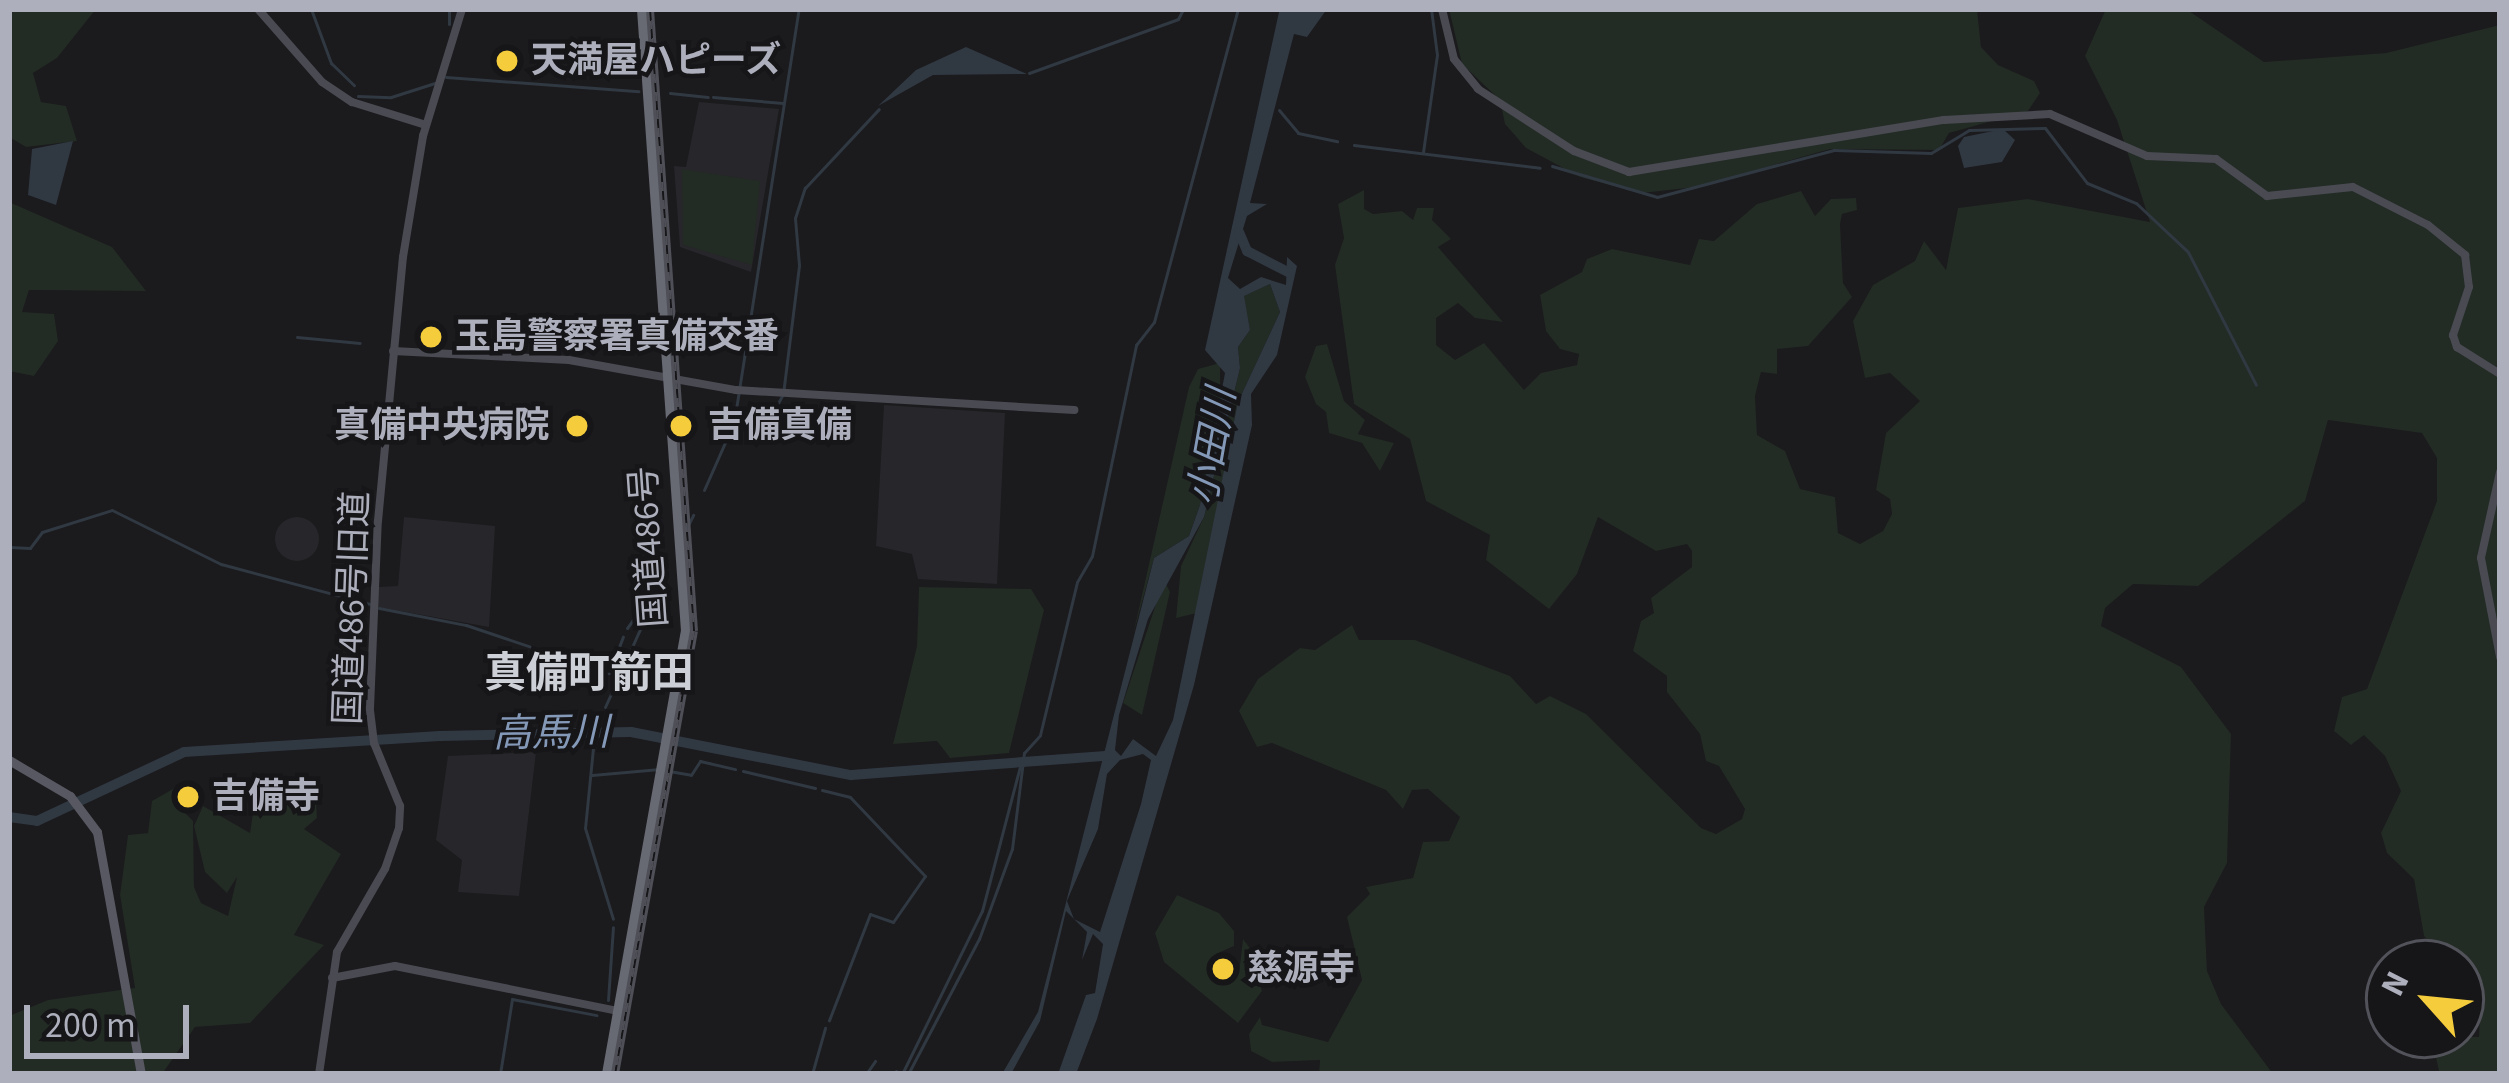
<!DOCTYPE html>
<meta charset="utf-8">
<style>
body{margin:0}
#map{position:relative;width:2509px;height:1083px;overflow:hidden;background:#1b1a1d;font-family:"Source Sans 3","Noto Sans JP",sans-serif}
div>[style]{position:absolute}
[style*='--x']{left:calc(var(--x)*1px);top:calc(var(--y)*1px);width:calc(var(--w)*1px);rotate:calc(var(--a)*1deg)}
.built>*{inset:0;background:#27262a}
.round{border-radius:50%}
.green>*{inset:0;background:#222b24}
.water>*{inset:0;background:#303842}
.stream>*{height:3px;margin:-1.5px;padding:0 1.5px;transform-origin:1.5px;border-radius:1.5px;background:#303842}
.river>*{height:10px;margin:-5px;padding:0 5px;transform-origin:5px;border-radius:5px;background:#303842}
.secondary>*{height:8px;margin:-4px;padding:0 4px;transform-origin:4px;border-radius:4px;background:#494a52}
.primary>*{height:9px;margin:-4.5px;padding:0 4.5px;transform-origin:4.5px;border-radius:4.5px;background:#575861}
.highway>*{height:12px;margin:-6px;padding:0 6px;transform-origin:6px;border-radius:6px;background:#676973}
.rail>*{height:8px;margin-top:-4px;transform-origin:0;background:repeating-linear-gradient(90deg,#161518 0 9px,#4e4f57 0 18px);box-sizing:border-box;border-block:3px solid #4e4f57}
.dots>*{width:33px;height:33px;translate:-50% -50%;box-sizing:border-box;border:6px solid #161518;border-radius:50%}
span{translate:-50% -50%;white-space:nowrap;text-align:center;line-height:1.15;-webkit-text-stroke:9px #161518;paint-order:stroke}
.poi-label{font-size:36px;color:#adb0bc;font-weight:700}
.left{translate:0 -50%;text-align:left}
.right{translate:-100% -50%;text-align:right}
.street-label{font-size:36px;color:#adb0bc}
.water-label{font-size:39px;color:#8499b7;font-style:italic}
.quarter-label{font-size:42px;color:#ced0d8;font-weight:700}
.frame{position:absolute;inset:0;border:12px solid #adb0bc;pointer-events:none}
.north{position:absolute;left:2365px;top:939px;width:120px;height:120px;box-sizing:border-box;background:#161518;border:3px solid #52535a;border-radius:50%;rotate:297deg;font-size:33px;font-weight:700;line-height:48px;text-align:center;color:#adb0bc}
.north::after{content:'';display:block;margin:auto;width:42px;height:54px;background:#f5cc3b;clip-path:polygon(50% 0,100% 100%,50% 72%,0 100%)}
.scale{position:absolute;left:24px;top:1005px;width:165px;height:54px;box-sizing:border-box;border:6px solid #adb0bc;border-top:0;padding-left:15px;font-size:36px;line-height:42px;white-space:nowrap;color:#adb0bc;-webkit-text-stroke:9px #161518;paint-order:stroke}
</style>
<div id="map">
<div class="built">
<i style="clip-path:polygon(699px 102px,779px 109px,751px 272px,680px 247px,674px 166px,686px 167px)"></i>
<i style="clip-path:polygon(884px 405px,1005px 413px,997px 584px,918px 579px,912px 554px,876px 546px)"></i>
<i class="round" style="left:275px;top:517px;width:44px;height:44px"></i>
<i style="clip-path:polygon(404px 517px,495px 526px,489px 627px,378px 607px,378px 587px,398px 586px)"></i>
<i style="clip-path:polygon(536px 752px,519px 896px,458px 892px,462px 860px,436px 840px,448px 756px)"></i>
</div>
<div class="green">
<i style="clip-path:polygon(9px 9px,96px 9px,57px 58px,33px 73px,41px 102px,66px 106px,77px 141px,26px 147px,9px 137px)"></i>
<i style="clip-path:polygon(1449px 9px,1977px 9px,1981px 47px,1998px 65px,2034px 81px,2040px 93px,2028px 111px,1949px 133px,1939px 150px,1830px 149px,1696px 187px,1642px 193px,1580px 177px,1526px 148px,1505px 124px,1500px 100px,1462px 64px)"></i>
<i style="clip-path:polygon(2106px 9px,2186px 9px,2264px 62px,2386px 53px,2500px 25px,2500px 1074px,2439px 1071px,2435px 1053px,2459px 1037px,2479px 1037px,2481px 990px,2424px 936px,2414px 879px,2387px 853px,2381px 833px,2401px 791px,2385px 756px,2364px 735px,2351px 745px,2334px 731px,2342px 697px,2367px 689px,2437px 501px,2437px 458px,2422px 433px,2328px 420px,2305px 501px,2198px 586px,2133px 584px,2105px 608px,2101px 626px,2181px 667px,2231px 734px,2227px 863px,2204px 907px,2207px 971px,2221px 1004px,2273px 1074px,1319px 1074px,1320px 1060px,1272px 1062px,1251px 1051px,1249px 1034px,1260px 1017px,1262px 1025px,1328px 1042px,1362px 980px,1347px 917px,1370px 894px,1366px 887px,1413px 878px,1423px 842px,1449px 841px,1460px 817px,1428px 789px,1412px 790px,1403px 809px,1386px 790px,1272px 743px,1257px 747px,1239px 711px,1258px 679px,1300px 648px,1315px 650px,1352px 625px,1359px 640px,1415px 640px,1510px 676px,1536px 704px,1550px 696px,1586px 714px,1701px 828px,1716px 834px,1742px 819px,1745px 809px,1719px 766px,1706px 761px,1700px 734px,1667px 692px,1667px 676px,1633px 651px,1641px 621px,1654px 613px,1651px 598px,1692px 567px,1692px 551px,1687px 544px,1656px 551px,1598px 517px,1577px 574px,1549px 609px,1486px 560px,1490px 535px,1426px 501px,1410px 439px,1354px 404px,1335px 265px,1344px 238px,1338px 204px,1364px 190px,1364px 209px,1373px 214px,1402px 211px,1413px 220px,1417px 208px,1434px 208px,1432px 220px,1451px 239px,1438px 247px,1503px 322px,1475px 318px,1458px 303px,1436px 318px,1436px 345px,1455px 360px,1484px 343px,1524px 390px,1541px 373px,1577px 365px,1579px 354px,1560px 349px,1546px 331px,1540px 295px,1582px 272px,1587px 259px,1612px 249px,1690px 265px,1699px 239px,1714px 241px,1757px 204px,1801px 191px,1815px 216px,1831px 199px,1856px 198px,1857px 210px,1842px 214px,1840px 224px,1843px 283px,1852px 297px,1808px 346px,1777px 349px,1777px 374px,1761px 372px,1755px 396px,1757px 435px,1785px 451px,1800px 489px,1835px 497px,1838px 533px,1860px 544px,1883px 531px,1892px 514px,1890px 499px,1876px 490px,1886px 433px,1920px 401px,1890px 373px,1865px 378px,1853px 321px,1873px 285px,1915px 261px,1924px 241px,1946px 270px,1958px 208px,2028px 199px,2150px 222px,2117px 120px,2085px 56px)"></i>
<i style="clip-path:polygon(682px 169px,760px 181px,752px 265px,683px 245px)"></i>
<i style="clip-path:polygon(9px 202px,112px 247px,146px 291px,29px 290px,22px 312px,54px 314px,58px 341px,34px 376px,9px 371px)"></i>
<i style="clip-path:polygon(1270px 284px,1280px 312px,1238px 402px,1197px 613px,1176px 618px,1181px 566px,1204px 517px,1240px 368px,1238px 347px,1250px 330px,1243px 296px)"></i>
<i style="clip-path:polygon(1327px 344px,1344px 401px,1365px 420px,1358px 434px,1394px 443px,1380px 471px,1362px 443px,1329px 433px,1326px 412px,1316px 404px,1305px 377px,1316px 346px)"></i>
<i style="clip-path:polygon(1220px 363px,1220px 417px,1200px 505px,1189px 536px,1154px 558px,1133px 635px,1189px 387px,1198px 369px)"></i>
<i style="clip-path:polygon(1164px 580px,1170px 592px,1142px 715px,1123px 703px)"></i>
<i style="clip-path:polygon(919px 587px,1031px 589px,1044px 610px,1009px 753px,950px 758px,937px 741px,893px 744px,917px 646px)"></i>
<i style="clip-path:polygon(178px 786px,172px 800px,193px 821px,194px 887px,201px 903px,228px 916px,237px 877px,227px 893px,205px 872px,194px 826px,203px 806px,250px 833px,255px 799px,275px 791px,316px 801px,317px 818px,304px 829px,341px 854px,294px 935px,324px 945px,250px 1023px,195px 1027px,162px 1074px,9px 1074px,9px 1016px,48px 1000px,135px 988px,120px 895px,128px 835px,148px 833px,152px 801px)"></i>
<i style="clip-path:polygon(1177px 895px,1219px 913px,1234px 931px,1234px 946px,1216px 954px,1224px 978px,1239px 973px,1243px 939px,1249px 947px,1262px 991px,1238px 1023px,1164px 962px,1155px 933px)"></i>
</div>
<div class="water">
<i style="clip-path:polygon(evenodd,1327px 9px,1307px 37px,1294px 34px,1250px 203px,1267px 204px,1247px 216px,1228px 278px,1240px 289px,1261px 277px,1286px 285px,1287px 257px,1297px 266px,1277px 355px,1251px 394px,1252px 425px,1194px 685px,1097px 1019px,1076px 1074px,1058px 1074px,1086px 995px,1095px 993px,1103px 944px,1093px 934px,1082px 960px,1087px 932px,1066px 911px,1040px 1021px,1011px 1074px,1002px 1074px,1038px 1012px,1154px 558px,1189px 536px,1200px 505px,1225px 373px,1205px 350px,1279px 12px,1327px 9px,1270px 284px,1280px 312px,1238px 402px,1173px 720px,1156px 756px,1133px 739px,1121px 756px,1115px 750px,1119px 715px,1148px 619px,1204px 517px,1240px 368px,1238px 347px,1250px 330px,1244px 296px,1270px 284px,1327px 9px,1143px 754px,1151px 760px,1141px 804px,1100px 932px,1074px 919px,1067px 901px,1098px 829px,1107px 774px,1120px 760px,1143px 754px)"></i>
<i style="clip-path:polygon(966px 47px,1027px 74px,933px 75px,878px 106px,916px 70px)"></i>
<i style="clip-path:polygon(2003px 129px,2015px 140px,2002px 162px,1964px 168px,1958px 146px,1964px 137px)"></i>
<i style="clip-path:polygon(73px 141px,56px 205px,28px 195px,32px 149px)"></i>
</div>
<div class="stream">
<i style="--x:311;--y:9;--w:58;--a:69.7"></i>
<i style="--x:331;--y:63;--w:32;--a:44"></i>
<i style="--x:449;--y:9;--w:15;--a:90"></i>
<i style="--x:1029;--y:73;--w:158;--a:-19.9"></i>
<i style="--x:1178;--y:19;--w:11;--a:-63"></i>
<i style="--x:446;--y:77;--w:193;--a:4.2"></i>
<i style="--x:670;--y:93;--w:38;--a:6"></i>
<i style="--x:358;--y:96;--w:33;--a:2"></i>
<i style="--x:391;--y:97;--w:46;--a:-17.7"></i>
<i style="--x:713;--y:97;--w:70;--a:4.9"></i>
<i style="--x:1279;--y:110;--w:30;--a:50"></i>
<i style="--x:1298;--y:133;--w:40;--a:12"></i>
<i style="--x:1354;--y:145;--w:187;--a:7"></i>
<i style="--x:1423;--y:152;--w:98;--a:-81.8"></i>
<i style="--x:1437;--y:55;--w:46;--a:-97.4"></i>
<i style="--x:1552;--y:166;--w:109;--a:16.4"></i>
<i style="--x:1657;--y:197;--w:183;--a:-14.9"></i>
<i style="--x:1834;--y:150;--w:97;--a:1.8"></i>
<i style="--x:1931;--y:153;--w:44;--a:-31.2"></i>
<i style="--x:1969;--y:130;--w:76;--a:-1.5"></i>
<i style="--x:2045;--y:128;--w:69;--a:52.6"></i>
<i style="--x:2087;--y:183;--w:53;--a:22.2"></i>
<i style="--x:2136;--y:203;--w:71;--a:43.3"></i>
<i style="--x:2188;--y:252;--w:149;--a:62.9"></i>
<i style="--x:297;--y:337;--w:63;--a:5.4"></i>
<i style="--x:734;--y:422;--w:30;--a:28"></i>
<i style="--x:760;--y:436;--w:48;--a:-61.3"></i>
<i style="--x:783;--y:394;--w:130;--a:-82.9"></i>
<i style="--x:799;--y:265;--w:47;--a:-94.9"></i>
<i style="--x:795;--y:218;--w:32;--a:-72"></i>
<i style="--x:805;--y:188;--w:108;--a:-46.9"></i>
<i style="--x:704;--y:490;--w:74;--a:-66.2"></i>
<i style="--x:734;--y:422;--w:418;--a:-81.1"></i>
<i style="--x:686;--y:529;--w:16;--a:-63"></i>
<i style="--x:9;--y:547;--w:21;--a:3"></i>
<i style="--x:30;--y:548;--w:20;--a:-53"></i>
<i style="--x:42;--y:532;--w:73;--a:-17.4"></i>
<i style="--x:112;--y:510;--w:122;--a:26.4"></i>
<i style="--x:221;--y:564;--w:154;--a:15"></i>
<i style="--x:379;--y:608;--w:89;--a:11.1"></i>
<i style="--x:466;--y:625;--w:151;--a:18.6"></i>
<i style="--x:609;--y:673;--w:39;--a:-69"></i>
<i style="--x:627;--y:628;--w:34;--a:-54"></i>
<i style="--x:605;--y:707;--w:151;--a:-65.8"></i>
<i style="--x:596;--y:733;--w:5;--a:-79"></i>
<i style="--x:593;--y:748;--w:80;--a:95.7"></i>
<i style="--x:585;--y:828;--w:95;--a:72.9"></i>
<i style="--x:669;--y:771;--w:22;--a:10"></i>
<i style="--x:691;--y:775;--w:17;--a:-57"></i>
<i style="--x:700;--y:761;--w:36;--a:13"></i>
<i style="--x:743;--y:771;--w:74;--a:13.3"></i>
<i style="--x:592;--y:775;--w:68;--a:-5"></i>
<i style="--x:822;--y:790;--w:29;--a:14"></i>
<i style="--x:850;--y:797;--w:109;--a:46.5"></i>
<i style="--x:925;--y:876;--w:56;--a:124.8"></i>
<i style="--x:893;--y:922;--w:24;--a:-161"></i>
<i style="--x:870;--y:914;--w:114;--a:111.1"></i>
<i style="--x:608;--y:1000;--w:73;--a:-86.1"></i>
<i style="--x:896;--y:1071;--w:7;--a:27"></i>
<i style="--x:902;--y:1074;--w:182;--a:-63.9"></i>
<i style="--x:982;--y:911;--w:154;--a:-75.3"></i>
<i style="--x:500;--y:1074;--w:76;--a:-80.9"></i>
<i style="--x:512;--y:999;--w:86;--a:10.8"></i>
<i style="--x:812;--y:1074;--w:48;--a:-74.2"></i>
<i style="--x:866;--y:1074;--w:16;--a:-55"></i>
<i style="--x:908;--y:1074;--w:153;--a:-62.3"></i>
<i style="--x:979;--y:939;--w:96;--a:-69.9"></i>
<i style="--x:1012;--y:849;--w:97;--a:-82.9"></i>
<i style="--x:1024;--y:753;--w:24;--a:-48"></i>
<i style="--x:1040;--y:735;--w:157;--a:-76.4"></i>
<i style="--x:1077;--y:582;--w:30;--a:-60"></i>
<i style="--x:1092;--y:556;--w:216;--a:-78.2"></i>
<i style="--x:1136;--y:345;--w:29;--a:-52"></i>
<i style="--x:1154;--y:322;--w:324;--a:-75"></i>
</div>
<div class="river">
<i style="--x:1239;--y:232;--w:21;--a:67"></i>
<i style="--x:1247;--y:251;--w:48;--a:27.1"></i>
<i style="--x:9;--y:817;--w:28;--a:8"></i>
<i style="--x:37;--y:821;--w:162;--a:-25.1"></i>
<i style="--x:184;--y:752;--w:256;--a:-3.6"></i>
<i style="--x:440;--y:736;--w:191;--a:-1.2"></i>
<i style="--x:631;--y:732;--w:224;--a:11.1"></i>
<i style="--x:851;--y:775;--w:255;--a:-4.3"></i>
</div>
<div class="secondary">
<i style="--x:258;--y:9;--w:97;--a:48.8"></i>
<i style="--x:322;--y:82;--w:36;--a:34"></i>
<i style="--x:352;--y:102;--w:77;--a:17.3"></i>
<i style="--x:1442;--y:9;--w:51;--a:76.5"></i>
<i style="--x:1454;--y:59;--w:38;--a:51"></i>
<i style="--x:1478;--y:89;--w:114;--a:32.9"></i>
<i style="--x:1574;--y:151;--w:59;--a:20.9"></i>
<i style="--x:1629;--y:172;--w:319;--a:-9.4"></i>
<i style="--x:1944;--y:120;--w:106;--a:-3.2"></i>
<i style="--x:2050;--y:114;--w:106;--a:23.4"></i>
<i style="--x:2147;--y:156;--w:69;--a:2.5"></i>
<i style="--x:2216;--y:159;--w:63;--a:36"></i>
<i style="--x:2267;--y:196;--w:86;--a:-6"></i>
<i style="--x:2353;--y:187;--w:84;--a:26.9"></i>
<i style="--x:2428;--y:225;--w:48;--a:39"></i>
<i style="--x:2465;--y:255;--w:32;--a:83"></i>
<i style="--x:2469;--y:287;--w:51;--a:108.4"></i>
<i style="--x:2453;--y:335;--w:13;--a:72"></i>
<i style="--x:2457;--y:347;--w:51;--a:32.1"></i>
<i style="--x:393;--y:351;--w:176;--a:2.9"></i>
<i style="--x:569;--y:360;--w:170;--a:10.2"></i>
<i style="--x:736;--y:390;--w:339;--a:3.4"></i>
<i style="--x:2500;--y:472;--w:88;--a:102.5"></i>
<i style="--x:2481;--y:558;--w:101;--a:79.1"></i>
<i style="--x:332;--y:978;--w:64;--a:-10.8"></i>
<i style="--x:395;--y:966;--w:228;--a:11.4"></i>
<i style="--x:319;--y:1074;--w:123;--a:-81.6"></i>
<i style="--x:337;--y:952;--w:96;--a:-60"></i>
<i style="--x:385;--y:869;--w:43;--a:-71.1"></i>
<i style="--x:399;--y:828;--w:22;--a:-87"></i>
<i style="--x:400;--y:806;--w:68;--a:-112.4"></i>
<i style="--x:374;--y:743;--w:35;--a:-97"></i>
<i style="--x:370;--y:708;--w:187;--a:-87.6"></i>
<i style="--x:378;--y:521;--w:265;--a:-84.6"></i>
<i style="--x:403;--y:257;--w:123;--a:-80.6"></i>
<i style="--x:423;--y:136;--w:133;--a:-72.9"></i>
</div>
<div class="primary">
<i style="--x:9;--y:760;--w:71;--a:30.5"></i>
<i style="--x:70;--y:796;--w:45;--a:53.1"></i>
<i style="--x:97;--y:832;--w:246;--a:79.7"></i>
</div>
<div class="highway">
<i style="--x:608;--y:1074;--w:450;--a:-79.9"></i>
<i style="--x:687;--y:631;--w:624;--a:-94.05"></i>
</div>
<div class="rail">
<i style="--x:615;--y:1074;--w:450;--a:-79.9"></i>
<i style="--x:694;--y:631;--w:624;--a:-94.05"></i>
</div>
<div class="dots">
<i style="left:507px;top:61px;background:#f5cc3b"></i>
<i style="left:431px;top:337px;background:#f5cc3b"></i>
<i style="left:577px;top:426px;background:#f5cc3b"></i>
<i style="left:681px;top:426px;background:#f5cc3b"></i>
<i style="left:188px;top:797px;background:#f5cc3b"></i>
<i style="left:1223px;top:969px;background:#f5cc3b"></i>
</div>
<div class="poi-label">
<span class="left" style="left:531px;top:61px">天満屋ハピーズ</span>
<span class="left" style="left:455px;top:337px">玉島警察署真備交番</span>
<span class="right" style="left:550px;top:426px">真備中央病院</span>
<span class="left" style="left:708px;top:426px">吉備真備</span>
<span class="left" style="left:212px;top:797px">吉備寺</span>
<span class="left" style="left:1247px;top:969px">慈源寺</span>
</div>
<div class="street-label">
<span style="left:649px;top:547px;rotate:-94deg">国道486号</span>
<span style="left:352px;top:608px;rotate:-88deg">国道486号旧道</span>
</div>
<div class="water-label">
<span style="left:1213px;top:447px;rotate:-80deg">小田川</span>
<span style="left:551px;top:734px;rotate:-1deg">高馬川</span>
</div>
<div class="quarter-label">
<span style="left:589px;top:674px">真備町箭田</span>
</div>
<div class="frame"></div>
<div class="north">N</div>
<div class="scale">200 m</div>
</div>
